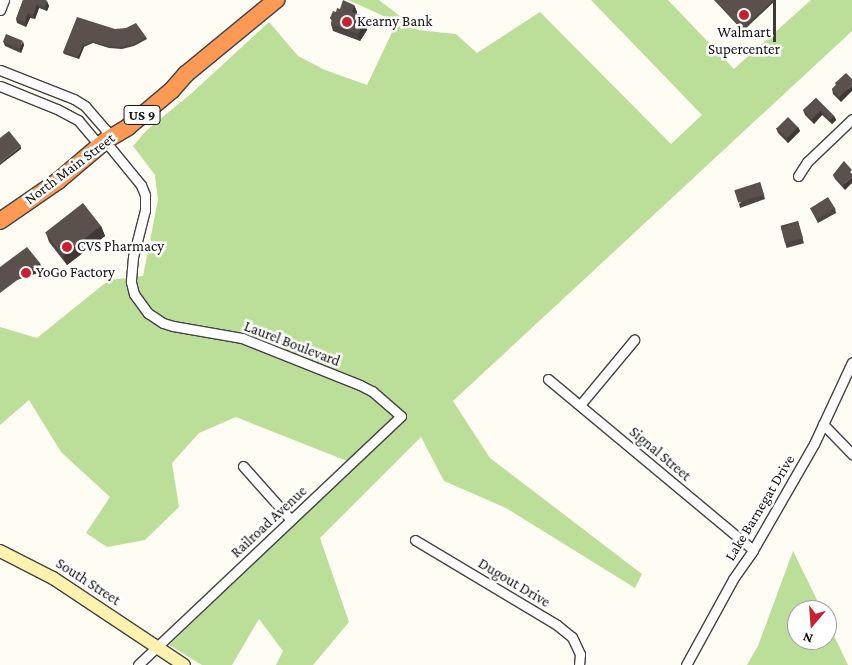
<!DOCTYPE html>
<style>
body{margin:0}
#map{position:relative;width:852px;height:665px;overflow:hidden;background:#fffcf3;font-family:"Crimson Pro",serif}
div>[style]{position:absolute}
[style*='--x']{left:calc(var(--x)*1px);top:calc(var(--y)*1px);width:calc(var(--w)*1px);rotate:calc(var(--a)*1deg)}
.forest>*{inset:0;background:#bbde98}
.roads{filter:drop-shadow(1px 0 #434343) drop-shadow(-1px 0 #434343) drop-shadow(0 1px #434343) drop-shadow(0 -1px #434343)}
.street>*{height:9px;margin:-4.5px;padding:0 4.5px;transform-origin:4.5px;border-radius:4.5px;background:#fff}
.secondary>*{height:12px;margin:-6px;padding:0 6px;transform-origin:6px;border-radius:6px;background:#fff2ae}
.highway>*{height:16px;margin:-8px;padding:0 8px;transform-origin:8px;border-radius:8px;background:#fc9955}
.wall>*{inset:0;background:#4d4541;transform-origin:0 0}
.shaded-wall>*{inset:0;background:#3f3835;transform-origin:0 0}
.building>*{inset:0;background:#5a504c;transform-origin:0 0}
.dots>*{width:14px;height:14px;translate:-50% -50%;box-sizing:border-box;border:2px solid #fff;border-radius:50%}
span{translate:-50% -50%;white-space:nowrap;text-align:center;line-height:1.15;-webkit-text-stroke:5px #fff;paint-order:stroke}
.shield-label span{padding:1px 4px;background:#fff;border:1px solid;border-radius:4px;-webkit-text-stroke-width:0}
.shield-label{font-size:14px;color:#101010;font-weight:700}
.poi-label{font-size:15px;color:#101010}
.left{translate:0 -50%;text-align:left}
.street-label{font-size:15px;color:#101010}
.north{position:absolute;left:787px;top:600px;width:50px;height:50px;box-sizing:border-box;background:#fff;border:1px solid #9f9f9f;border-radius:50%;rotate:198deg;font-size:14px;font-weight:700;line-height:20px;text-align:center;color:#101010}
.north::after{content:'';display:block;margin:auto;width:18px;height:22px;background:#c91f2f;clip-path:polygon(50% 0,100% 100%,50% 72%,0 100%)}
</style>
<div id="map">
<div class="forest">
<i style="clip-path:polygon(348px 0,379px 0,418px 30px,456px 34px,477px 53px,540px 12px,671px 144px,702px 115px,591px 0,668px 0,734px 69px,811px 0,852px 0,852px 31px,453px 401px,490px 458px,642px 574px,635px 588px,506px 508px,444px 481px,421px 437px,320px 538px,349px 622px,313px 665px,276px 665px,283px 651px,259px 619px,232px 665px,202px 665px,169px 645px,357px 465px,236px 417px,199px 433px,172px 463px,179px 507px,145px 540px,107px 547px,86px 533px,110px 497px,61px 452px,29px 400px,0 425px,0 327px,37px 338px,109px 280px,143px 276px,158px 200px,155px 175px,133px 146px,147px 130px,193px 92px,269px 22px,298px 56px,325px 70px,367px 85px,397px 22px)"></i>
<i style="clip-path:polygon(793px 551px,822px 610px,797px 610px,797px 640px,827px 640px,827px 621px,848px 665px,747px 665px,758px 646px)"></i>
</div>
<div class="roads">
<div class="street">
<i style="--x:0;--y:10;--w:11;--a:-68"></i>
<i style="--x:0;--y:70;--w:79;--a:21.4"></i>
<i style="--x:74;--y:99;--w:13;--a:32"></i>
<i style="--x:85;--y:106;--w:32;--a:49"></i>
<i style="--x:106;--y:130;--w:11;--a:95"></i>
<i style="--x:0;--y:86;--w:61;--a:22"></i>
<i style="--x:57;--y:109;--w:24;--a:28"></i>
<i style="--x:78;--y:120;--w:26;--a:50"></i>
<i style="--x:95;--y:140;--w:10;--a:6"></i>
<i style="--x:105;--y:141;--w:57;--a:50.7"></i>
<i style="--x:141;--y:185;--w:11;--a:68"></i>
<i style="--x:145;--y:195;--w:15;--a:90"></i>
<i style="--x:145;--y:210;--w:49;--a:104.3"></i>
<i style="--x:133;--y:257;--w:25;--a:95"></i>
<i style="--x:131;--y:282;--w:12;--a:76"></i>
<i style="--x:134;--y:294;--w:24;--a:54"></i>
<i style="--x:148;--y:313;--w:18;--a:34"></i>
<i style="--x:163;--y:323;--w:10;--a:17"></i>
<i style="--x:173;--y:326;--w:70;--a:9.9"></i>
<i style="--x:242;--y:338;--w:127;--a:21.7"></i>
<i style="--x:360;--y:385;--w:13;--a:27"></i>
<i style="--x:372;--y:391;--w:38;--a:41"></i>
<i style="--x:401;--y:416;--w:362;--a:136.6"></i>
<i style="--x:798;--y:176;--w:17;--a:-57"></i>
<i style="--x:807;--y:162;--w:62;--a:-43.7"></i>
<i style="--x:548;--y:379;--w:267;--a:39.8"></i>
<i style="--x:580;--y:405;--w:85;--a:-50.3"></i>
<i style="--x:823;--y:424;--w:42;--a:46"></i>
<i style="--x:243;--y:466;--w:72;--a:48.4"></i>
<i style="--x:415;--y:540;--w:165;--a:30.9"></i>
<i style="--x:557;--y:625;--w:19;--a:39"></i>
<i style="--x:572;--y:637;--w:19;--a:65"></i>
<i style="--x:580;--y:654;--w:11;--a:95"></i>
<i style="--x:686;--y:665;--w:98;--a:-61.3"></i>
<i style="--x:733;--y:579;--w:35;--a:-55"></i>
<i style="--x:753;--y:550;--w:122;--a:-60.1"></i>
<i style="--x:814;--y:444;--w:90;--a:-65.1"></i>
</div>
<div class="secondary">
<i style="--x:0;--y:551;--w:59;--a:27"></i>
<i style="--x:53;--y:578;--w:157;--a:33.6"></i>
</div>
<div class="highway">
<i style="--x:0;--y:221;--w:70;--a:-34.6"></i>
<i style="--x:58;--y:181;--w:62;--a:-40.4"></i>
<i style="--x:105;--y:141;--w:27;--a:-31"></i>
<i style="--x:128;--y:127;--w:57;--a:-40.1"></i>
<i style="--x:172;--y:90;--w:21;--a:-49"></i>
<i style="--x:186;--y:74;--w:117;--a:-39.4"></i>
</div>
</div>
<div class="wall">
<i style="clip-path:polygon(23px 0,46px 0,49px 6px,47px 11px,39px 8px,35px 19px,30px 18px,26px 27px,17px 23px,16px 19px)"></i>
<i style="clip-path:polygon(714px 0,776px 0,743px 31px)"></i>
<i style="clip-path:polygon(354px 5px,357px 12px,356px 14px,365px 17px,367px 24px,367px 30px,360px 41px,333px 31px,331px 24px,332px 21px,330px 18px,340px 9px)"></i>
<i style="clip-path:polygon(115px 29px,146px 37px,147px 39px,134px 46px,122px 49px,109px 48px,93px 43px,84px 47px,79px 59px,64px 54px,63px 52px)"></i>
<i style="clip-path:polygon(3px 41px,24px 45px,21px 53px,5px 46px)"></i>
<i style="clip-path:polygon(852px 79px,841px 102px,833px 94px,832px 89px,836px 85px,835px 83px)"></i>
<i style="clip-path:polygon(816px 98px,834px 116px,836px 120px,832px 124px,822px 115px,814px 124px,805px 115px,803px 110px)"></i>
<i style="clip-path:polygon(798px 127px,800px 131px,788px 143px,778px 133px,776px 128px)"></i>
<i style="clip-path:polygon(844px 161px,845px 190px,835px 179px,833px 175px)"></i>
<i style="clip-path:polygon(760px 182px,765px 199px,740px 208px,739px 204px)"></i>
<i style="clip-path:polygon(810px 208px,835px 208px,836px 213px,818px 223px)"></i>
<i style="left:798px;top:221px;width:23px;height:18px;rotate:75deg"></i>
<i style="clip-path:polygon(101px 226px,105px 236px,67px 265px,49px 242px,46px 233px)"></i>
</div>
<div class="shaded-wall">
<i style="left:773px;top:0;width:3px;height:42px"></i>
<i style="clip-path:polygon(47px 1px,49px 6px,47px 11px,45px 7px)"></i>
<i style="clip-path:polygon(37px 4px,39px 8px,35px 19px,33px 15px)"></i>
<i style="clip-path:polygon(354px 5px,357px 12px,354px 19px,352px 12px)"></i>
<i style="clip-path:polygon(28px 13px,30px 18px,26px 27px,25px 22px)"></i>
<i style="clip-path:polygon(365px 17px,367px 24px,367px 30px,360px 41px,358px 34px)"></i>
<i style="clip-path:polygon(23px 41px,24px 45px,21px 53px,20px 48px)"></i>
<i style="clip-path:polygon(83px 45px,84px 47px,79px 59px,78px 57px)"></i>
<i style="clip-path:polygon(852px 85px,852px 91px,841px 102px,839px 97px)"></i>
<i style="clip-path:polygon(821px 110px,822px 115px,814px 124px,812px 119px)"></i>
<i style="clip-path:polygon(834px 116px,836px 120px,832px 124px,830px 120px)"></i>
<i style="clip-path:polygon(798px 127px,800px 131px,788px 143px,787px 138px)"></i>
<i style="clip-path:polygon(21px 146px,21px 149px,0 165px,0 163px)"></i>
<i style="clip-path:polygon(852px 177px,852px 183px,845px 190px,843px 185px)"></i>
<i style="clip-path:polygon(101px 226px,105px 236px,67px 265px,63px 256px)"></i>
<i style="left:40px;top:263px;width:9px;height:50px;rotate:72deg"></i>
</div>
<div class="building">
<i style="clip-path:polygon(23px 0,44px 0,47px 1px,45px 7px,37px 4px,33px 15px,28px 13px,25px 22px,16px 19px)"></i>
<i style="clip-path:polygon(343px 0,354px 5px,352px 12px,365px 17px,364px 23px,358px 34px,331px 24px,332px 19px,330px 18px,333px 11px,336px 12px,337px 8px,340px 9px)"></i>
<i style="clip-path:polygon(715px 0,773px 0,742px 29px)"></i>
<i style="clip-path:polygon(77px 17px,115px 29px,126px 28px,136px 23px,146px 37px,134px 44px,121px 47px,108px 46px,93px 41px,83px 45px,78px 57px,63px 52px)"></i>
<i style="left:6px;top:34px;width:18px;height:8px;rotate:22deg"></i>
<i style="clip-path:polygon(846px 73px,852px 79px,852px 85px,839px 97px,832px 89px,837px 84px,835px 83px)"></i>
<i style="clip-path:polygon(816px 98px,834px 116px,830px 120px,821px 110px,812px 119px,803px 110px)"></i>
<i style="left:788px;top:117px;width:14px;height:16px;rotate:45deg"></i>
<i style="clip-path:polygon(9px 131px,21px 146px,0 163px,0 138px)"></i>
<i style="clip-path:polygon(844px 161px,852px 170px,850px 172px,852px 174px,852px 177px,843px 185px,833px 175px)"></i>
<i style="left:760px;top:182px;width:13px;height:27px;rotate:72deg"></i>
<i style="left:828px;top:197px;width:13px;height:21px;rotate:58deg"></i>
<i style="left:83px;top:203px;width:29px;height:48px;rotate:52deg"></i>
<i style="clip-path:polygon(798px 221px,803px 238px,785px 243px,781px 228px)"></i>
<i style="clip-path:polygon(27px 247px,40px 263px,0 293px,0 267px)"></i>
</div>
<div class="dots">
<i style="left:744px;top:15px;background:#c91f2f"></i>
<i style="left:347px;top:22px;background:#c91f2f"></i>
<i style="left:67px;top:247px;background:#c91f2f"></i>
<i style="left:26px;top:273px;background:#c91f2f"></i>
</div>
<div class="shield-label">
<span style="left:142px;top:115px">US 9</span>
</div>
<div class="poi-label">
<span class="left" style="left:357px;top:22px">Kearny Bank</span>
<span style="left:744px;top:41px">Walmart<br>Supercenter</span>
<span class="left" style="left:77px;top:247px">CVS Pharmacy</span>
<span class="left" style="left:36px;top:273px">YoGo Factory</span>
</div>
<div class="street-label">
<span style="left:70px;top:169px;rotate:-37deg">North Main Street</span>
<span style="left:292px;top:344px;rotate:21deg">Laurel Boulevard</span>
<span style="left:660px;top:454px;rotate:40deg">Signal Street</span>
<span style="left:760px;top:508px;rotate:-59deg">Lake Barnegat Drive</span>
<span style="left:269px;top:522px;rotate:-43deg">Railroad Avenue</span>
<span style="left:88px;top:582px;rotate:33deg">South Street</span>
<span style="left:514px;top:583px;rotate:31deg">Dugout Drive</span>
</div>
<div class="north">N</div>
</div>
